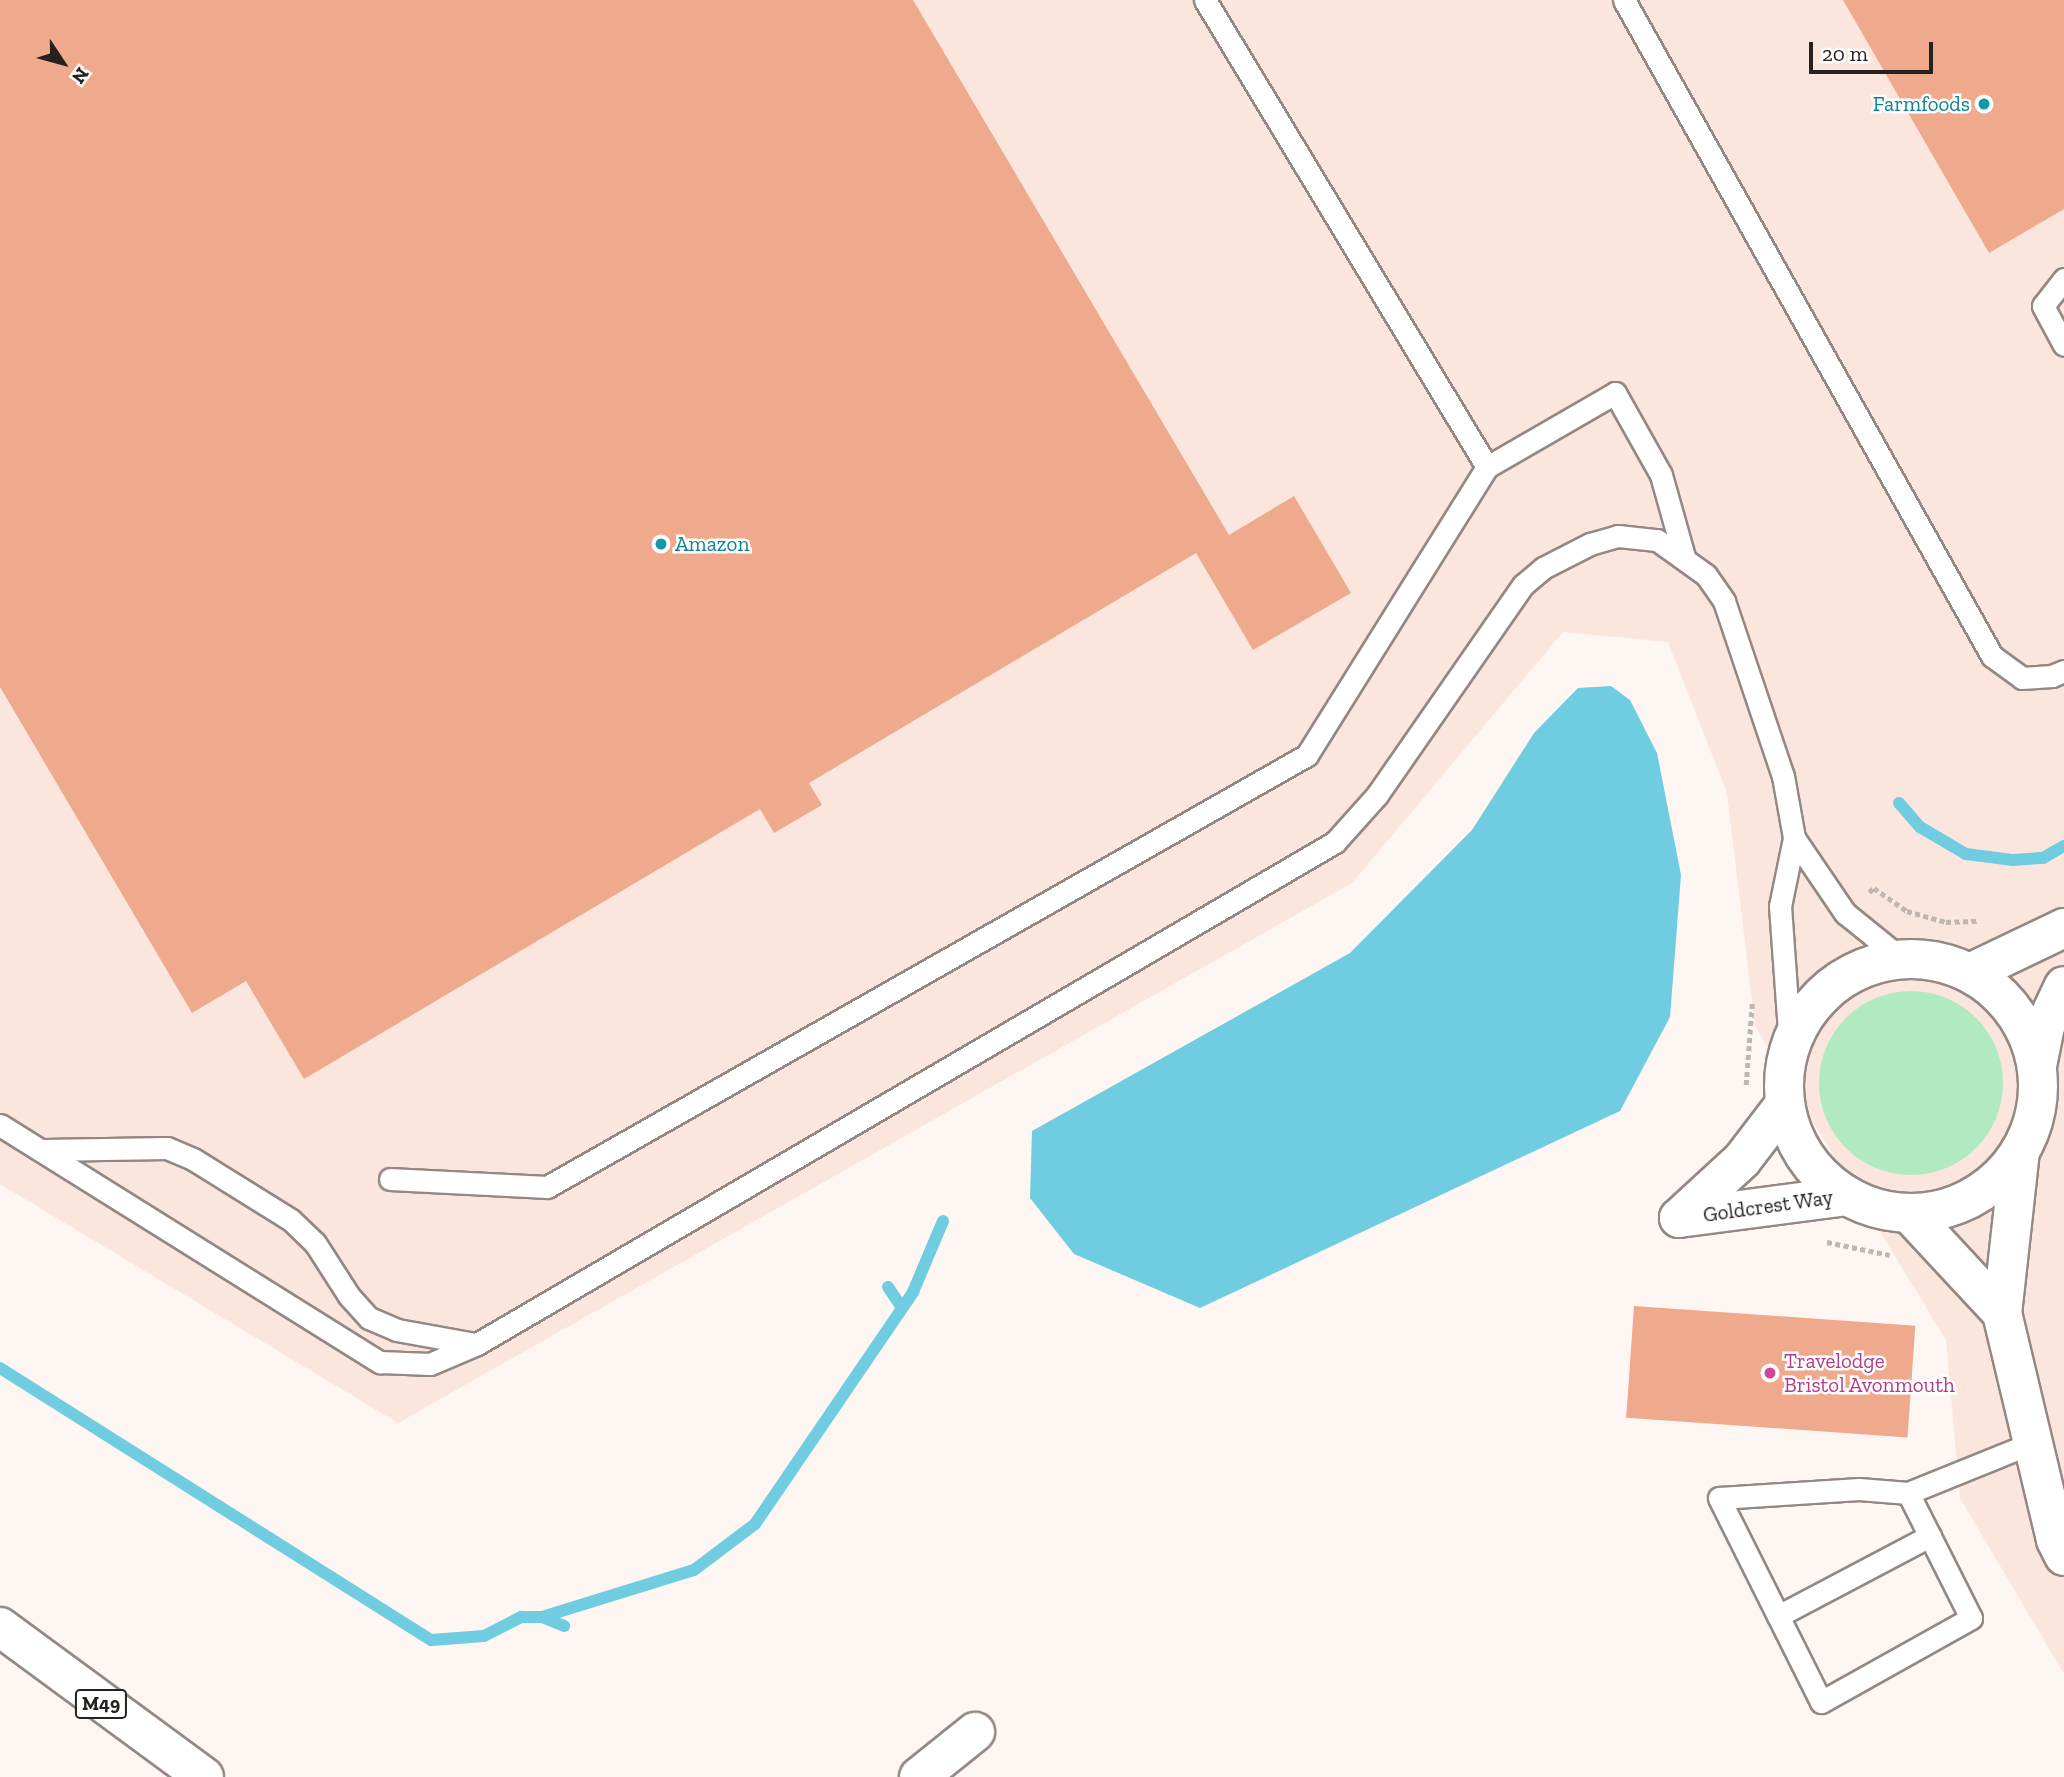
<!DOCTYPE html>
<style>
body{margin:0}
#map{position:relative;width:2064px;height:1777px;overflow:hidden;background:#fef6f3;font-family:"Zilla Slab",serif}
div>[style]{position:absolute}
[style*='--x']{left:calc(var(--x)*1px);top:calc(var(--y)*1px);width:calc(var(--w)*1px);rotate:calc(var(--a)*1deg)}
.built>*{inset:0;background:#fbe6dd}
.green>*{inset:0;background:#b1e9c1}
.round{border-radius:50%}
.water>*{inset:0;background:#70cce1}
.stream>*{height:12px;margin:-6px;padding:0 6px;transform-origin:6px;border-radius:6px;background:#70cce1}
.building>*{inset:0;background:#efa98c;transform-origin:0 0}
.path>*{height:4.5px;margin-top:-2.25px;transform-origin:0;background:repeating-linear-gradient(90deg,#bdb6b3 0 5px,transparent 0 8.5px)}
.roads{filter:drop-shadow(2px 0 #948884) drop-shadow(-2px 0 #948884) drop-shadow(0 2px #948884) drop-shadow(0 -2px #948884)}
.service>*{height:21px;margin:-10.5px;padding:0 10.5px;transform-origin:10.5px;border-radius:10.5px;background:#fff}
.minor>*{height:38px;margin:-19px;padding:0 19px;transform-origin:19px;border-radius:19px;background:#fff}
.tertiary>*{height:38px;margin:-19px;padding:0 19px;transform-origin:19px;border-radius:19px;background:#fff}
.tertiary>.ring{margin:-19px;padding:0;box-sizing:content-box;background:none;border:38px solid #fff;border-radius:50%}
.motorway>*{height:38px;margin:-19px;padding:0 19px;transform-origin:19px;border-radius:19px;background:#fff}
.dots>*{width:19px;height:19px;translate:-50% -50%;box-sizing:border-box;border:4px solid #fff;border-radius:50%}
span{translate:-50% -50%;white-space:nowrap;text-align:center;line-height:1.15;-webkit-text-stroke:5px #fff;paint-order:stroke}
.shield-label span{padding:2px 5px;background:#fff;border:2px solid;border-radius:5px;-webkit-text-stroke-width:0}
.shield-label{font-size:19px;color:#26211f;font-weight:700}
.culture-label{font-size:21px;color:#0d838f}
.right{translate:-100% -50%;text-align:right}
.left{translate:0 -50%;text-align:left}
.street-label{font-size:21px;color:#26211f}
.hotel-label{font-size:21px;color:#b23c85}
.north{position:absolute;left:28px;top:28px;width:70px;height:70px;-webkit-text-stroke:5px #fff;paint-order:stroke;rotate:126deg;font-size:19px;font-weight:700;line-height:28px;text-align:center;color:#26211f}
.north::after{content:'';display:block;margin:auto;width:24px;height:32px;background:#26211f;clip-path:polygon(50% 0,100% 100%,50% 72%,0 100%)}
.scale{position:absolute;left:1809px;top:42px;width:124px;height:32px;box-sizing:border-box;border:4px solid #26211f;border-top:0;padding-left:9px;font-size:21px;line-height:24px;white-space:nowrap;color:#26211f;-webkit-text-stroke:5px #fff;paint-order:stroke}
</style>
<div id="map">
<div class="built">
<i style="clip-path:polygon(0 0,2064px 0,2064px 1674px,1960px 1498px,1946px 1340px,1755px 1026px,1727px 793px,1668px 642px,1563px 632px,1352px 883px,398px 1423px,0 1184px)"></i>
</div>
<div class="green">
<i class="round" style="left:1819px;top:991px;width:184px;height:184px"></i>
</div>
<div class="water">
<i style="clip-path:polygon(1611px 686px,1630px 700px,1657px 753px,1681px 875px,1670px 1017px,1620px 1111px,1200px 1308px,1074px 1254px,1030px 1198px,1032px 1131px,1350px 953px,1472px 830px,1534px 733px,1578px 688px)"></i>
</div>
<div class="stream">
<i style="--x:1899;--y:803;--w:32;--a:49"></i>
<i style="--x:1920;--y:827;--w:53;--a:30.4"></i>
<i style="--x:1966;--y:854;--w:46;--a:7.4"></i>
<i style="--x:2012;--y:860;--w:31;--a:-4"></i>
<i style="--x:2043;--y:858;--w:24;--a:-30"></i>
<i style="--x:888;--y:1287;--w:25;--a:56"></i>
<i style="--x:0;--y:1368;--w:510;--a:32.26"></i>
<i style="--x:431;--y:1640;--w:53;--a:-4.3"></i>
<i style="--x:484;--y:1636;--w:42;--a:-27.2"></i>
<i style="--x:521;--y:1617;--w:21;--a:0"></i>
<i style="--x:542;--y:1617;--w:24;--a:22"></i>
<i style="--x:542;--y:1617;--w:159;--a:-17.2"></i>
<i style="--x:694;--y:1570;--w:76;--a:-37"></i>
<i style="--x:755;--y:1524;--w:281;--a:-55.7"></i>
<i style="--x:913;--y:1292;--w:77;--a:-67.1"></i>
</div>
<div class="building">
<i style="clip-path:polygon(0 0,913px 0,1229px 535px,1294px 496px,1351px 593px,1253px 650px,1196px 553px,809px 783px,822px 805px,774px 833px,760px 809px,304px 1079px,246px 981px,192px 1013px,0 687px)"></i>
<i style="clip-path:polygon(1843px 0,2064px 0,2064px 209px,1989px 253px)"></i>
<i style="left:1634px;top:1306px;width:282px;height:112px;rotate:4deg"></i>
</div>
<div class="path">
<i style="--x:1869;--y:892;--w:6;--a:-39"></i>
<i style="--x:1874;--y:888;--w:40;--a:34.9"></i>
<i style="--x:1907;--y:911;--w:41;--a:15.8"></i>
<i style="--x:1946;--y:922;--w:33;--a:-2"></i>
<i style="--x:1746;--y:1085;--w:82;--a:-85.8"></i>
<i style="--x:1827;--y:1242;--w:64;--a:11.7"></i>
</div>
<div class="roads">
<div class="service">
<i style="--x:1205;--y:0;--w:546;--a:58.87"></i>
<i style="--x:1624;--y:0;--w:752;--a:60.71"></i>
<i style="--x:1992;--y:656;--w:37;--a:36"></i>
<i style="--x:2022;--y:678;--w:30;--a:-4"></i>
<i style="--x:2052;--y:676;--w:13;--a:-23"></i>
<i style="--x:2064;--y:279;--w:34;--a:128"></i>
<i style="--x:2043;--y:306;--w:44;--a:61.7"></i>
<i style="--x:1794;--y:838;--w:91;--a:55.8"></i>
<i style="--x:1845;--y:913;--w:73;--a:38.9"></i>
<i style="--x:0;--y:1125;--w:448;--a:32"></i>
<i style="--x:380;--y:1362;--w:50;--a:2.3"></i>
<i style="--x:430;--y:1364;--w:51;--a:-23.1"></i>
<i style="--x:477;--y:1344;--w:994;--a:-30.33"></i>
<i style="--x:1335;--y:842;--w:63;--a:-48.2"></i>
<i style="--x:1377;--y:795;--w:256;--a:-55.2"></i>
<i style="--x:1523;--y:585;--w:26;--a:-40"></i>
<i style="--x:1543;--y:568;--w:53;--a:-27.1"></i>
<i style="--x:1590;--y:544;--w:29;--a:-16"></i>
<i style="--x:1618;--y:536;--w:39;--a:6"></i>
<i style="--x:1657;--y:540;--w:60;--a:35.5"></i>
<i style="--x:1706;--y:575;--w:32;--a:55"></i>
<i style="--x:1724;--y:601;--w:185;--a:71.4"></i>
<i style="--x:1783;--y:776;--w:63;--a:79.9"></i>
<i style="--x:1794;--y:838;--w:69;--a:101.6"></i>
<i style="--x:1780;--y:906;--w:138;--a:85.9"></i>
<i style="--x:43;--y:1150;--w:124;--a:-0.9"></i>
<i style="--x:167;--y:1148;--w:28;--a:23"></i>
<i style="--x:193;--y:1159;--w:115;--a:31.9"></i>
<i style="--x:291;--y:1220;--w:33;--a:44"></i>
<i style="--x:315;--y:1243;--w:63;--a:57.3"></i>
<i style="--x:349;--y:1296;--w:30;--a:48"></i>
<i style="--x:369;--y:1318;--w:30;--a:23"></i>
<i style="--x:397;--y:1330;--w:79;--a:10.2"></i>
<i style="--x:390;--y:1179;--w:157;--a:2.9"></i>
<i style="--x:547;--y:1187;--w:874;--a:-29.61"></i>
<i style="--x:1307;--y:755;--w:340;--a:-58"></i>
<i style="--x:1487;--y:467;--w:148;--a:-30"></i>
<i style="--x:1615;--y:393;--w:94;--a:60.7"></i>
<i style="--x:1661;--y:475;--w:85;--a:74.3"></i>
<i style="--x:1908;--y:1493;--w:49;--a:-175.3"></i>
<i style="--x:1859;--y:1489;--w:140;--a:176.3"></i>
<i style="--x:1719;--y:1498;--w:228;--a:63.4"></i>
<i style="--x:1821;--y:1702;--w:172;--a:-29.2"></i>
<i style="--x:1971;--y:1618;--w:140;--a:-116.7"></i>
<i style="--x:1908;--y:1493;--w:134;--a:-22"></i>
<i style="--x:1778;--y:1616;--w:172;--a:-27.8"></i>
</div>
<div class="minor">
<i style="--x:2020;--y:1151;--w:163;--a:96.3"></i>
<i style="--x:2002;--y:1313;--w:233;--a:76.6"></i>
<i style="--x:2056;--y:1540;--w:18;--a:63"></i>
<i style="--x:1909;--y:1213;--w:137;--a:47.1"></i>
</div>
<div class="tertiary">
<i class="ring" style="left:1784px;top:959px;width:216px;height:216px"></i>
<i style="--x:1970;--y:973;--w:104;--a:-25.6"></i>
<i style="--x:2037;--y:1066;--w:41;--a:-78.7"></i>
<i style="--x:2045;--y:1026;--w:44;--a:-64.6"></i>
<i style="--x:1679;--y:1218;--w:168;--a:-7.5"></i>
<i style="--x:1679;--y:1218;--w:86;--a:-42.6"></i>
<i style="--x:1742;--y:1160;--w:71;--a:-52.5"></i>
<i style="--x:919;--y:1777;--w:72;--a:-38.8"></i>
</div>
<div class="motorway">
<i style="--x:0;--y:1627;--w:253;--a:36.3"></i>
</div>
</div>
<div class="dots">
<i style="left:1984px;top:104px;background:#0f9aa8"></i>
<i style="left:661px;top:544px;background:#0f9aa8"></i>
<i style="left:1770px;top:1373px;background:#d1479c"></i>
</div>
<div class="shield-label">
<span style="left:101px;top:1704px">M49</span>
</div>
<div class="culture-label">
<span class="right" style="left:1970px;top:104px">Farmfoods</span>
<span class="left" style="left:675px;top:544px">Amazon</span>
</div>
<div class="street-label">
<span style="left:1768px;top:1206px;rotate:-8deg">Goldcrest Way</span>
</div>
<div class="hotel-label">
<span class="left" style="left:1784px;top:1373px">Travelodge<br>Bristol Avonmouth</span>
</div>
<div class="north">N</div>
<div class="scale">20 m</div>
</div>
